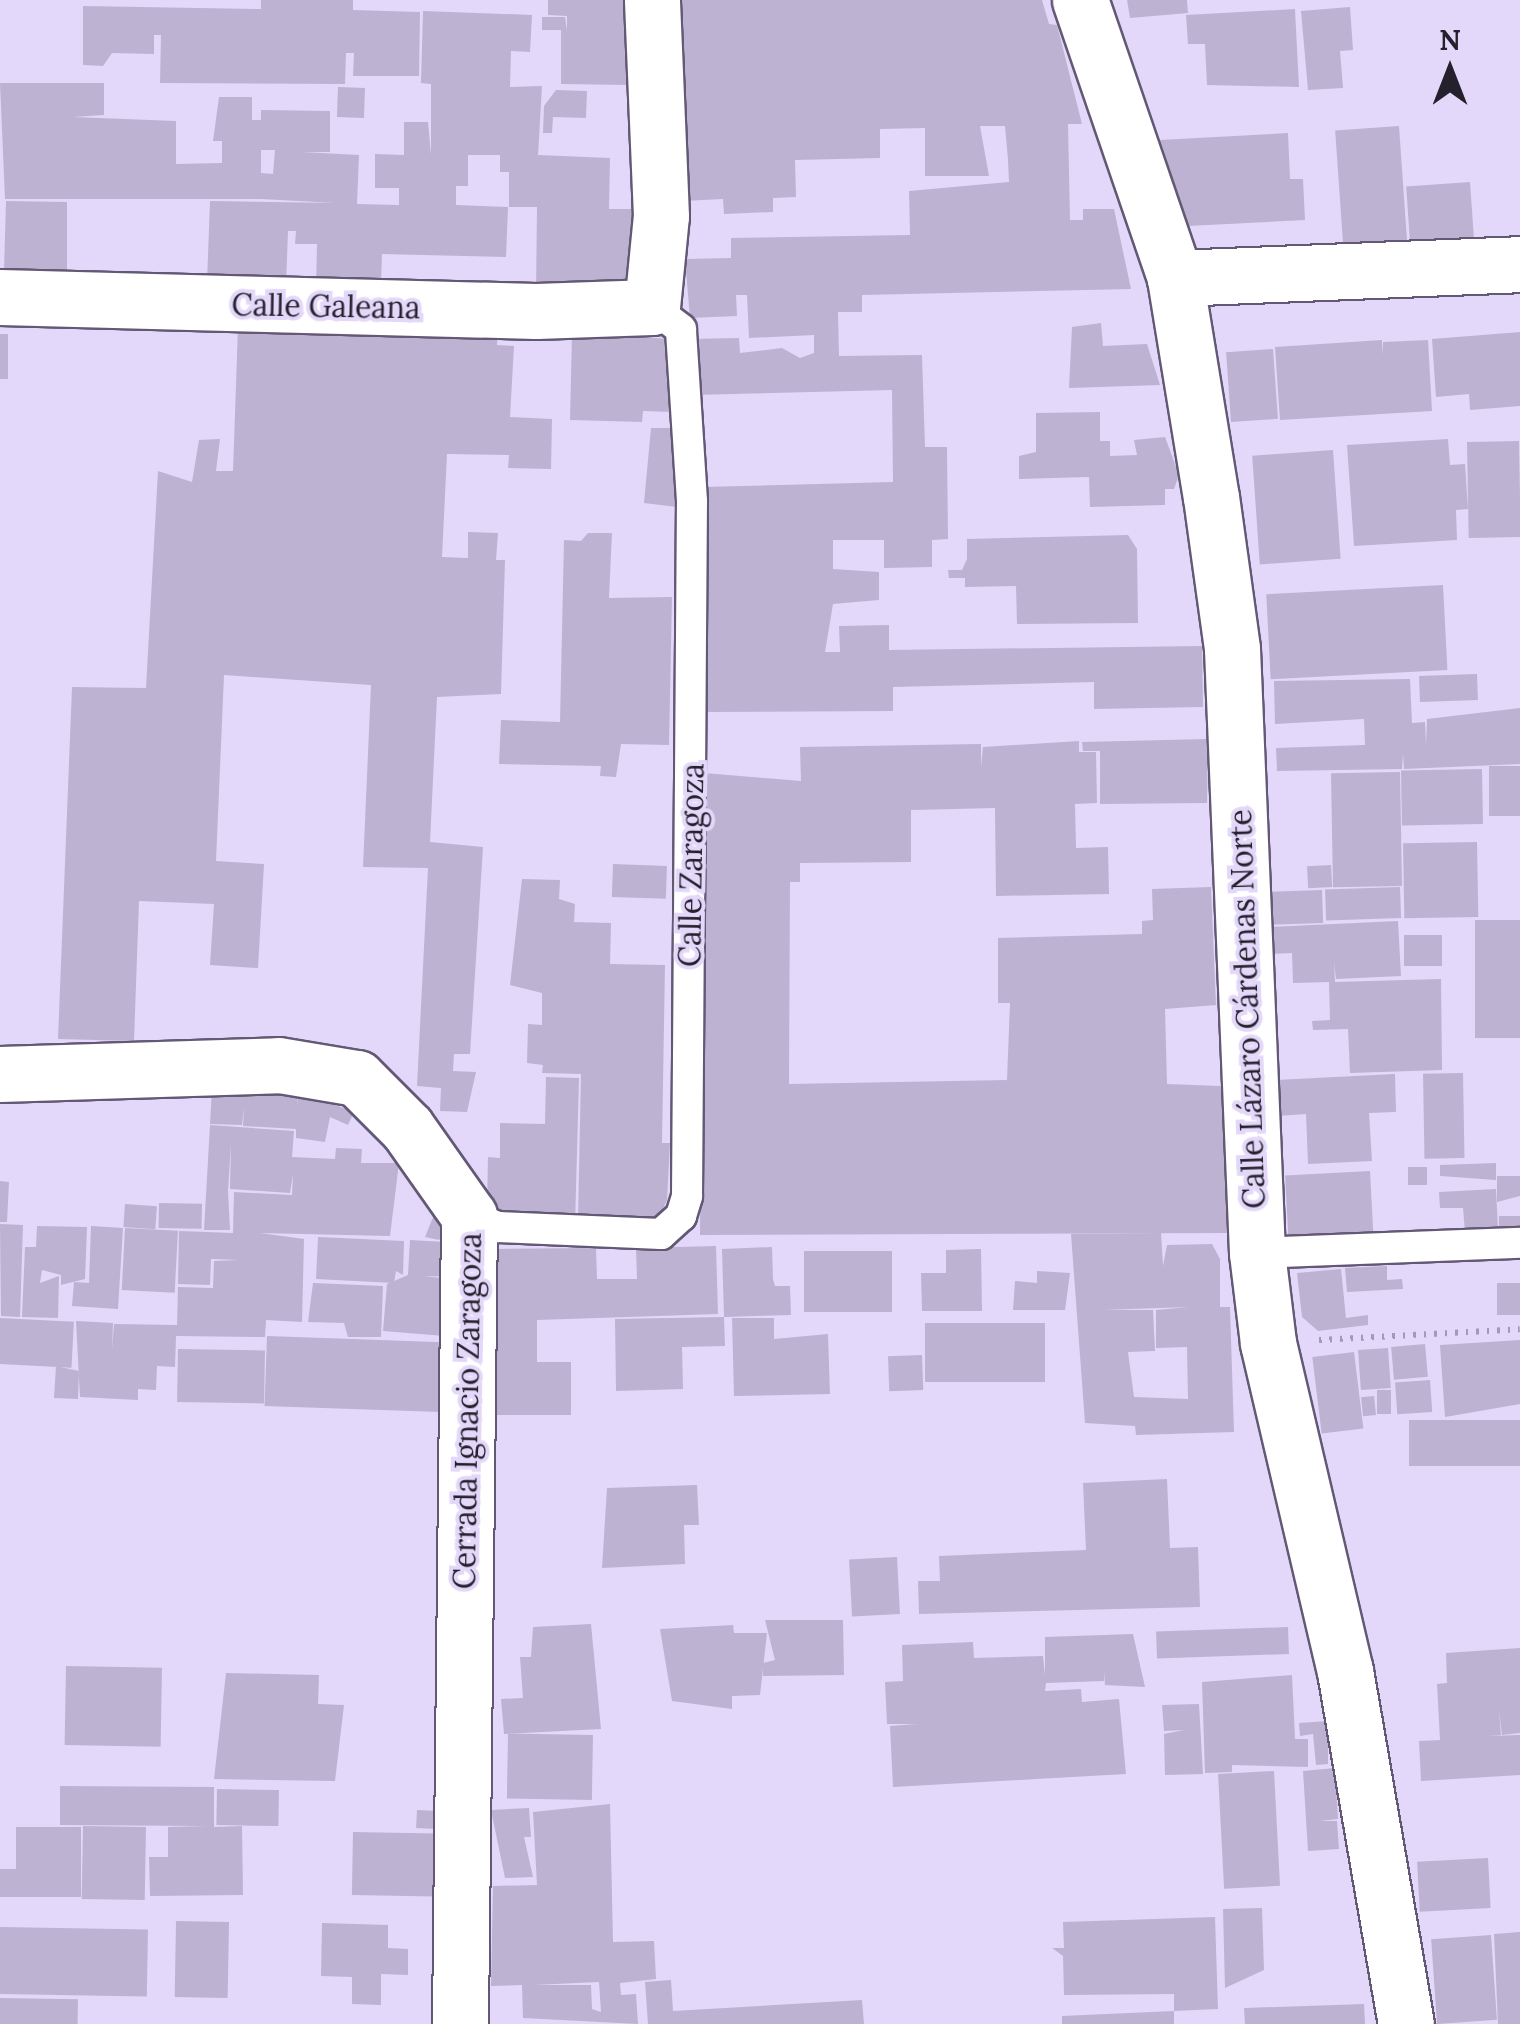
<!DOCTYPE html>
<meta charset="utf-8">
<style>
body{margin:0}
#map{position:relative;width:1520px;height:2024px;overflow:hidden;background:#e3d8f9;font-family:Lora,serif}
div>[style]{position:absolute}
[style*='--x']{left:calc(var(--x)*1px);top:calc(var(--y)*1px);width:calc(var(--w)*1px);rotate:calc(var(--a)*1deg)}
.building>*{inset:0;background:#bdb2d2;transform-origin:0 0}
.path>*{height:6px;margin-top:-3px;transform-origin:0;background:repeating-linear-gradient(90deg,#a299b3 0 2.5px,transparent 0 10.5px)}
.roads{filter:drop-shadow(2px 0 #635975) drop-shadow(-2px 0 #635975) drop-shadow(0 2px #635975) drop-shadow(0 -2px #635975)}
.service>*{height:30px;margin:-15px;padding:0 15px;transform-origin:15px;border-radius:15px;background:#fff}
.minor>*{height:55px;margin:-27.5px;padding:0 27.5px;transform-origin:27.5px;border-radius:27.5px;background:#fff}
span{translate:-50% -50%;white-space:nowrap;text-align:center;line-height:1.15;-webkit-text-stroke:8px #e3d8f9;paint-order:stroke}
.street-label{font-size:30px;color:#24202c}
.north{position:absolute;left:1400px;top:20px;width:100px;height:100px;-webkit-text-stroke:8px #e3d8f9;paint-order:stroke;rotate:0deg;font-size:28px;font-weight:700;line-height:40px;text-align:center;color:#24202c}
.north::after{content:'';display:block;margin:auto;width:35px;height:45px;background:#24202c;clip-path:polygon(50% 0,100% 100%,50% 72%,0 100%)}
</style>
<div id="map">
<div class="building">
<i style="clip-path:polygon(261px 0,353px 0,353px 10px,420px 12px,419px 76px,353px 76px,354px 53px,346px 53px,345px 84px,160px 83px,161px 35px,154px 35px,154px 54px,112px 53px,103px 66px,83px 65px,83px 6px,261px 9px)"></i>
<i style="clip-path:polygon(548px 0,628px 0,627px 85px,561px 84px,561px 30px,542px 30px,542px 17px,565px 17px,567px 31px,567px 16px,548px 15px)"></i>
<i style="clip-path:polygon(675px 0,1042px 0,1049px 24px,1057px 25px,1082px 124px,1068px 124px,1070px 220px,1083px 220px,1083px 209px,1114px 209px,1131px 289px,862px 295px,862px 312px,838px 312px,839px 356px,922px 355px,925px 447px,947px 447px,948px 539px,932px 540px,932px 567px,884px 568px,884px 540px,833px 540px,833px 569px,879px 572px,879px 600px,833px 604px,825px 652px,840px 652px,839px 626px,889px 625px,889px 650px,1202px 646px,1203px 707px,1094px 709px,1094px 682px,893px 687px,893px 711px,704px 712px,702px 487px,893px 482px,892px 390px,692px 395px,690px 339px,739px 338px,740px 353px,782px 348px,800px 358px,814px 353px,814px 335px,749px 338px,747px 295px,736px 295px,737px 316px,690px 318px,685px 259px,731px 258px,731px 238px,910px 235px,909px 191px,1009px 182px,1008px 160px,1005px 126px,980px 126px,989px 176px,925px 176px,925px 128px,880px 129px,880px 158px,795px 160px,796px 197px,773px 198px,773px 212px,724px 214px,723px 199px,683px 201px)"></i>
<i style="clip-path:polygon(1127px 0,1187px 0,1188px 13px,1130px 18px)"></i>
<i style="clip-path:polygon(1350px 7px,1353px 50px,1340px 51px,1343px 88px,1308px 90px,1301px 11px)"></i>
<i style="clip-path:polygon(1295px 9px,1299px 87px,1207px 85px,1205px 44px,1188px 44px,1186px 15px)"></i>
<i style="clip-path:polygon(evenodd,423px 11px,532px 15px,530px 52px,511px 51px,510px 87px,542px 86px,538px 155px,610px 158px,609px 209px,633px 209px,633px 295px,536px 294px,537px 207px,509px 207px,509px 172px,500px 172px,500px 155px,468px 155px,468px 186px,456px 186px,456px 205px,508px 207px,506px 257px,382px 254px,381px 283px,316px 289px,317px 244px,295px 244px,296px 231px,288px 231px,286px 285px,207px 283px,210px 201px,335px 203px,261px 199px,5px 199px,0 83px,104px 83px,104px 115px,73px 117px,176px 121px,176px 164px,222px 163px,222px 141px,213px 141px,219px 97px,252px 97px,252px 120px,261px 120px,261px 110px,330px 111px,330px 152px,302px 152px,359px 155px,357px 204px,399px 205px,399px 188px,375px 188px,375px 154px,404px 155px,404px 122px,428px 122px,431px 155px,431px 84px,421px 83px,423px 11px,261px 150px,275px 150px,273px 174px,261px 173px,261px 150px)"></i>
<i style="left:338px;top:87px;width:27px;height:30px;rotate:2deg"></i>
<i style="clip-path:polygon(556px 90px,587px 91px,586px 118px,553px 117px,552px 133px,543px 133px,544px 106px)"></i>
<i style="left:1399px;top:126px;width:124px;height:64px;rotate:86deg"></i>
<i style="clip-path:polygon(1288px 133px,1290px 179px,1303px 179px,1305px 220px,1188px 226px,1160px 140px)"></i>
<i style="left:1470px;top:182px;width:63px;height:64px;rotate:86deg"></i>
<i style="clip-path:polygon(6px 201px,67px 202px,67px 284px,4px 271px)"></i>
<i style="clip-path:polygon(1101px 323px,1103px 346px,1147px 344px,1160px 385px,1069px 388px,1072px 327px)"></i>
<i style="clip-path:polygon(238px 327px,498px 332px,497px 345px,514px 346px,510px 417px,552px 419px,551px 469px,508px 468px,509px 455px,447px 454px,442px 557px,468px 558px,468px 532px,498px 533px,496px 560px,505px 560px,501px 694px,437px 697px,430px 842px,483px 847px,470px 1054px,454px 1054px,453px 1071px,476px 1072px,467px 1112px,440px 1111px,441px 1088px,417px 1086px,428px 868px,363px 867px,371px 685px,224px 675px,216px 861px,264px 864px,258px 968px,210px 965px,214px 904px,139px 901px,134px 1041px,58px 1039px,72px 687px,146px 688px,158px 471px,192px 482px,199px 440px,220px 439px,216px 471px,233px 471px)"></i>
<i style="clip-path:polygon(1520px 332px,1520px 406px,1470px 410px,1469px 394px,1436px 397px,1432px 339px)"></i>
<i style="left:0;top:334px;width:8px;height:45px"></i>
<i style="clip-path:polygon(572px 334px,673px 339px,672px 412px,643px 411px,642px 422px,570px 420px)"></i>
<i style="clip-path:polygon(1382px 340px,1382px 355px,1383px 342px,1428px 340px,1432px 411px,1280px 420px,1275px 347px)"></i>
<i style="left:1273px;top:349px;width:70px;height:47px;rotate:86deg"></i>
<i style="clip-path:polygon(1100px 412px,1100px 441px,1110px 441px,1110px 456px,1137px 455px,1134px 440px,1165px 437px,1179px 475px,1174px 489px,1165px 489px,1165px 505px,1090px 507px,1089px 477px,1019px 479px,1019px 456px,1036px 452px,1036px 413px)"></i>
<i style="clip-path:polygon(651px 428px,672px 428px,678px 444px,677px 507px,644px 503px)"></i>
<i style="clip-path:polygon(1448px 439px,1450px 465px,1465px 464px,1468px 509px,1456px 510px,1457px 540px,1354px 546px,1347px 445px)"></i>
<i style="left:1519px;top:441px;width:96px;height:52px;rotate:89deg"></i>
<i style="left:1333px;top:450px;width:109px;height:81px;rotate:86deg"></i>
<i style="clip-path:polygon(588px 533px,612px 533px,609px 598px,672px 597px,669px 745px,621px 744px,616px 777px,600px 776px,601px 766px,499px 764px,501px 720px,560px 722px,564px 540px,581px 541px)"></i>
<i style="clip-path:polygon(1128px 535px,1137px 549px,1138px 623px,1017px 624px,1016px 586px,965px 587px,965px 578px,949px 578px,948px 570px,962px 570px,967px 559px,967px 539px)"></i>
<i style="left:1443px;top:585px;width:85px;height:177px;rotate:87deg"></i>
<i style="left:1477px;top:674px;width:26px;height:58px;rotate:88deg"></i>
<i style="clip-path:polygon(1410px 679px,1412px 723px,1425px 722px,1426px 745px,1427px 719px,1520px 708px,1520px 764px,1404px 769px,1403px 754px,1402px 769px,1277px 771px,1276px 748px,1365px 745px,1364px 719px,1275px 724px,1274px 681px)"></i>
<i style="clip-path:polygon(1208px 739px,1207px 803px,1100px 804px,1100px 751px,1083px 751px,1082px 742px)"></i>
<i style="clip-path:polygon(1079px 741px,1079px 752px,1096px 752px,1097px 803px,1075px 804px,1076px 848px,1108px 847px,1109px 894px,996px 896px,995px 808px,911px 810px,911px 862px,800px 863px,800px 882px,790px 882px,789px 1084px,1007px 1080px,1010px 1003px,998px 1003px,998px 938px,1142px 934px,1142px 921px,1153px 920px,1152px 889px,1211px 887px,1216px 1005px,1165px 1009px,1167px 1084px,1221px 1086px,1228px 1233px,700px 1235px,704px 773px,801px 781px,800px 747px,981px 744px,981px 767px,983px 747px)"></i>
<i style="left:1520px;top:766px;width:50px;height:31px;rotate:90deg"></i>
<i style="left:1482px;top:769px;width:55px;height:81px;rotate:89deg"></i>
<i style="left:1400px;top:772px;width:114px;height:69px;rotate:89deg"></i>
<i style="left:1477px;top:842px;width:75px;height:74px;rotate:89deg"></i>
<i style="left:613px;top:864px;width:54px;height:33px;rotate:2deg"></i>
<i style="left:1331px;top:865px;width:22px;height:24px;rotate:87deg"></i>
<i style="clip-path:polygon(522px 879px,560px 880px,559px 899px,575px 904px,574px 922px,611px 923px,610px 964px,665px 965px,662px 1143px,670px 1143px,667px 1200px,657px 1222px,578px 1220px,581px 1074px,542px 1073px,543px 1065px,527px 1063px,528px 1024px,542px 1025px,542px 993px,510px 985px)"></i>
<i style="left:1400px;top:887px;width:31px;height:75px;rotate:88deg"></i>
<i style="left:1322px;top:890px;width:33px;height:55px;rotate:88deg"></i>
<i style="left:1520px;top:920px;width:118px;height:45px;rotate:90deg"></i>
<i style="clip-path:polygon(1398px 921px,1401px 976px,1336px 979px,1334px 962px,1335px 982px,1441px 979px,1442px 1070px,1350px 1073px,1348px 1029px,1313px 1030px,1312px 1021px,1330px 1020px,1329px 982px,1293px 983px,1292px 953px,1271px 954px,1270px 927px)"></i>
<i style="left:1404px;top:935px;width:38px;height:31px"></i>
<i style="left:1463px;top:1073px;width:85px;height:40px;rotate:89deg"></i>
<i style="clip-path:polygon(1395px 1074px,1396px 1112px,1369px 1113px,1372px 1161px,1308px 1164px,1306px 1114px,1277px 1116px,1276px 1080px)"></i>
<i style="clip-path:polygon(546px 1077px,579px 1078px,575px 1225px,498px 1217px,487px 1207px,488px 1157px,500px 1158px,500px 1123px,545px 1124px)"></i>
<i style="clip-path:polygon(212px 1089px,297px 1093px,298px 1106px,298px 1091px,354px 1112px,348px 1125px,330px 1117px,325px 1142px,296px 1138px,296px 1129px,243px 1126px,244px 1107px,242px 1125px,210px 1124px)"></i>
<i style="clip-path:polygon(210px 1125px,294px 1131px,292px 1157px,335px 1159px,336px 1148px,362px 1149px,361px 1163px,399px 1163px,390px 1236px,260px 1233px,304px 1239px,302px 1322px,266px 1320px,265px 1337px,176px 1336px,175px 1367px,157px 1366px,156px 1390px,138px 1389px,138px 1400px,80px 1397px,76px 1321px,113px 1323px,112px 1350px,114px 1324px,177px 1325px,178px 1287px,213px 1288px,214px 1261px,239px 1260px,211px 1259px,210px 1285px,178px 1284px,179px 1231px,233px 1233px,234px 1192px,292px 1195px,293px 1174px,290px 1193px,230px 1189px,231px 1144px,228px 1191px,230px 1230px,204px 1230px)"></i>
<i style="clip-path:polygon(1496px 1163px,1496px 1180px,1440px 1176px,1440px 1165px)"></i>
<i style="left:1408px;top:1167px;width:19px;height:18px"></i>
<i style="left:1370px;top:1171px;width:63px;height:85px;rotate:87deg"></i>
<i style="clip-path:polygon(1497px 1176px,1520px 1176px,1520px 1196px,1497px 1202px)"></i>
<i style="clip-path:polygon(0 1181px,9px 1182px,7px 1222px,0 1222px)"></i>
<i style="clip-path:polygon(1496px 1189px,1498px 1230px,1465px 1232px,1463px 1208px,1440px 1208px,1439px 1192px)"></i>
<i style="left:159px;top:1203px;width:43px;height:25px;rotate:1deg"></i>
<i style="left:125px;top:1204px;width:32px;height:23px;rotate:4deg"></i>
<i style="clip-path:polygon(436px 1210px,452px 1221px,439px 1240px,425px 1237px)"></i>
<i style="left:1499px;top:1216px;width:21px;height:19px"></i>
<i style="clip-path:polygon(0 1224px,23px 1225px,20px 1317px,1px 1316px)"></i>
<i style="clip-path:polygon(37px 1226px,87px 1227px,85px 1279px,61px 1285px,61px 1275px,42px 1270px,40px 1283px,59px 1276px,58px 1318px,22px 1317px,25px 1247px,36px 1247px)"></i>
<i style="clip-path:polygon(91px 1226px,123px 1228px,118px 1309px,72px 1306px,74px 1282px,89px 1283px)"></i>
<i style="left:125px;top:1228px;width:53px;height:62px;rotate:3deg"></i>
<i style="clip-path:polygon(evenodd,1161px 1233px,1163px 1266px,1167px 1245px,1212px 1244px,1220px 1259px,1220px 1307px,1230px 1307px,1234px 1432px,1136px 1435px,1135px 1426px,1085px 1423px,1071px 1234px,1161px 1233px,1189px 1307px,1156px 1310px,1156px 1348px,1187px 1347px,1188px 1399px,1134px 1397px,1128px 1352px,1155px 1351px,1153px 1310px,1103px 1310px,1189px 1307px)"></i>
<i style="clip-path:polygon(318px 1237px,404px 1241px,403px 1275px,396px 1271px,394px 1283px,316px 1279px)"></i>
<i style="clip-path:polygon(410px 1240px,463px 1243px,461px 1277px,424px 1276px,450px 1279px,457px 1337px,383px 1331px,387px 1284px,408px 1275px)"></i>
<i style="clip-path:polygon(716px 1246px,718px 1314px,537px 1320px,537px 1362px,571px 1362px,571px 1415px,497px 1415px,495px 1249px,596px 1248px,597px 1279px,637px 1279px,636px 1248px)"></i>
<i style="clip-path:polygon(772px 1247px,773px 1279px,775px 1286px,790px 1286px,791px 1315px,724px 1317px,722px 1249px)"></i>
<i style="clip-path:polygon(981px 1249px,982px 1311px,922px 1311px,921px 1273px,946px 1273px,946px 1250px)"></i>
<i style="left:804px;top:1251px;width:88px;height:61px"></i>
<i style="clip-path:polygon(1387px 1266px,1387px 1280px,1402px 1279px,1403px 1289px,1347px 1292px,1345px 1268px)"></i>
<i style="clip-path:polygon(1341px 1269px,1346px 1318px,1368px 1315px,1368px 1325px,1318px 1331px,1302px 1317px,1297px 1273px)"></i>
<i style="clip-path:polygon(1037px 1271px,1070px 1273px,1065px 1310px,1013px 1310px,1015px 1281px,1037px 1283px)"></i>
<i style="clip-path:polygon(313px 1283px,383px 1286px,381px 1337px,348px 1337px,344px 1323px,308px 1322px)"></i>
<i style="left:1520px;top:1283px;width:32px;height:23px;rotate:90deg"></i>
<i style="clip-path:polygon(724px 1317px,725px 1346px,682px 1347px,683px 1389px,616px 1391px,615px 1319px)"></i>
<i style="left:0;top:1318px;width:74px;height:46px;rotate:3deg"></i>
<i style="clip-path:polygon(732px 1318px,774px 1318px,774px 1339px,828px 1334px,830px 1394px,734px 1396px)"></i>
<i style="left:1045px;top:1323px;width:59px;height:120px;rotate:90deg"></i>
<i style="left:267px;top:1336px;width:183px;height:70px;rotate:2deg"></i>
<i style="clip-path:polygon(1520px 1340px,1520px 1404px,1445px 1417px,1440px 1345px)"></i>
<i style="left:1425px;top:1344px;width:33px;height:34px;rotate:85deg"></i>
<i style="left:1388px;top:1348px;width:40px;height:30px;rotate:86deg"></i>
<i style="left:178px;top:1349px;width:87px;height:53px;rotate:1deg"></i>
<i style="left:1354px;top:1352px;width:77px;height:42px;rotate:83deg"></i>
<i style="left:922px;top:1355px;width:35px;height:34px;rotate:88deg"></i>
<i style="clip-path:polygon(56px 1366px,79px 1371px,78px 1399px,54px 1398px)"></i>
<i style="left:1430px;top:1380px;width:32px;height:35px;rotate:86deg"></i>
<i style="left:1377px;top:1390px;width:14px;height:24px"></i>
<i style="left:1374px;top:1396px;width:19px;height:13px;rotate:84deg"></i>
<i style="left:1520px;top:1420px;width:46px;height:111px;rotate:90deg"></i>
<i style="clip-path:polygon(1167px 1479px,1170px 1548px,1198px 1547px,1200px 1607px,919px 1614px,918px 1581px,940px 1581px,939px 1556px,1086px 1550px,1083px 1483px)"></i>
<i style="clip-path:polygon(697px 1485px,699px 1525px,684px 1525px,685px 1564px,602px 1568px,607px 1488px)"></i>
<i style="left:897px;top:1557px;width:57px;height:48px;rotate:87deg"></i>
<i style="clip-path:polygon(765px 1620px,843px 1620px,844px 1675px,763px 1676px,763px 1663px,775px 1660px)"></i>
<i style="clip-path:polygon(591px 1624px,601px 1729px,504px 1734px,501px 1699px,523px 1698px,520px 1657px,531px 1657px,533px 1627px)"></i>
<i style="clip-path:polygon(733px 1625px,734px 1633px,767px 1633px,760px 1695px,732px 1696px,732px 1709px,672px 1701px,660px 1629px)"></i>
<i style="left:1288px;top:1627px;width:27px;height:132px;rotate:88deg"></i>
<i style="clip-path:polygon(1133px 1634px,1145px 1687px,1105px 1685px,1104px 1671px,1104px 1681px,1046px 1683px,1045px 1691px,1081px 1689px,1082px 1702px,1119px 1699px,1126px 1774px,893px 1787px,890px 1726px,917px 1724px,887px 1724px,885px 1682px,903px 1681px,902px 1645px,973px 1642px,974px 1658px,1043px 1656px,1045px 1676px,1045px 1637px)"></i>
<i style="clip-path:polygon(1520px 1648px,1520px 1733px,1502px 1735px,1499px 1709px,1501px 1735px,1487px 1736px,1520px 1735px,1520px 1775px,1421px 1781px,1419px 1741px,1440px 1740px,1437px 1684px,1447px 1683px,1446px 1653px)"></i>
<i style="left:66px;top:1666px;width:96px;height:79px;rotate:1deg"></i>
<i style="clip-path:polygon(226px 1673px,319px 1675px,318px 1704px,344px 1705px,335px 1781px,214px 1779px)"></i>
<i style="clip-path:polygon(1292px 1675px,1295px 1739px,1308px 1739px,1308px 1767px,1232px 1765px,1232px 1772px,1205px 1773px,1202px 1682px)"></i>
<i style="clip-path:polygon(1199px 1704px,1203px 1774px,1165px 1775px,1164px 1734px,1184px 1730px,1164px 1731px,1162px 1705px)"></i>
<i style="clip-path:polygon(1328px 1721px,1328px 1764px,1316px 1765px,1313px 1734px,1300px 1736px,1299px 1723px)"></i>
<i style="left:593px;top:1735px;width:65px;height:85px;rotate:91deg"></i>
<i style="clip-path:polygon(1335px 1768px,1338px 1819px,1320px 1821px,1337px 1821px,1339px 1849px,1308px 1851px,1303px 1771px)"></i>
<i style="left:1274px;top:1771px;width:115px;height:56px;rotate:87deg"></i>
<i style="clip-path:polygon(60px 1786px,214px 1787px,214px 1827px,242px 1826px,243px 1895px,150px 1896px,149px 1857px,168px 1857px,168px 1827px,207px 1826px,60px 1825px)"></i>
<i style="left:217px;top:1789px;width:62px;height:36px;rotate:1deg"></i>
<i style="clip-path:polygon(evenodd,610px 1804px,613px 1942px,654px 1941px,656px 1979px,620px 1983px,621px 1995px,636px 1994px,638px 2024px,523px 2018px,522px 1985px,491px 1986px,493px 1886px,537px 1885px,533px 1812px,610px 1804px,599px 1982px,601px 2012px,592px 2009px,591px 1985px,534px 1985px,599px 1982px)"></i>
<i style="clip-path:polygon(529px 1808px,531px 1837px,524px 1837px,533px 1877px,505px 1878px,491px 1810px)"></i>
<i style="left:417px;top:1810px;width:21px;height:18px;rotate:3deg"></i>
<i style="left:83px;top:1826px;width:63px;height:73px;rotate:1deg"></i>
<i style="clip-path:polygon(16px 1827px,81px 1827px,81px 1897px,0 1897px,0 1869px,16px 1869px)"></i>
<i style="left:353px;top:1832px;width:83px;height:63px;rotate:1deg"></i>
<i style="left:1488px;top:1858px;width:50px;height:71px;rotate:87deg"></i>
<i style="clip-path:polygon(1262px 1908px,1264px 1970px,1225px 1988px,1223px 1909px)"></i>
<i style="clip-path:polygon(1215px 1917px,1218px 2009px,1174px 2011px,1174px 1994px,1064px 1995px,1063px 1956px,1052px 1948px,1064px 1948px,1063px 1922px)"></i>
<i style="left:176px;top:1921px;width:53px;height:76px;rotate:1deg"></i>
<i style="clip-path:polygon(322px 1923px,388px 1925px,388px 1948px,408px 1949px,408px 1975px,381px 1974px,381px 2005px,352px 2004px,352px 1977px,321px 1976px)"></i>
<i style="left:0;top:1927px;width:148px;height:67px;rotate:1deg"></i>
<i style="clip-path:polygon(1520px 1932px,1520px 2024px,1498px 2024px,1494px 1934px)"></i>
<i style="left:1491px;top:1935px;width:85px;height:60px;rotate:86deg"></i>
<i style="clip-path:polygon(671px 1980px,673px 2011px,862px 2000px,864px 2024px,648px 2024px,645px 1982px)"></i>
<i style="left:0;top:1998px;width:78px;height:26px;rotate:1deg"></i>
<i style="clip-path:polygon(1364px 2004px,1365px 2024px,1245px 2024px,1244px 2008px)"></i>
<i style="clip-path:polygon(1174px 2011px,1174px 2024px,1062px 2024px,1062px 2016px)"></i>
</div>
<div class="path">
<i style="--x:1319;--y:1340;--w:201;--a:-3.1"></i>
</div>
<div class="roads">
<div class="service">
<i style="--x:469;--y:1216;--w:31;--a:21"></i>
<i style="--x:498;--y:1227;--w:163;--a:2.5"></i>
<i style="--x:661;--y:1234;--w:27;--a:-42"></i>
<i style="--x:681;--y:1216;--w:21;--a:-73"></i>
<i style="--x:687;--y:1196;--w:695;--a:-89.59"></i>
<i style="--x:692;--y:501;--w:172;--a:-93.7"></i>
<i style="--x:681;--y:329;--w:36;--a:-143"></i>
<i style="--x:1257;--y:1253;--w:263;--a:-2.2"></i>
</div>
<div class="minor">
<i style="--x:1080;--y:0;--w:294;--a:71.1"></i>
<i style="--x:1175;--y:278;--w:222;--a:80.7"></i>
<i style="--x:1211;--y:497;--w:153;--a:82.1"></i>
<i style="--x:1232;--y:649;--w:605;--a:87.63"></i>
<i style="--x:1257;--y:1253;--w:91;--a:83"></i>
<i style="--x:1268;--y:1343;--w:337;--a:76.8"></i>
<i style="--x:1345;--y:1671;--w:358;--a:80.2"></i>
<i style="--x:1175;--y:278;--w:345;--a:-2.3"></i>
<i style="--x:0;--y:297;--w:536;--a:1.5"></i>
<i style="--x:536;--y:311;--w:116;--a:-2"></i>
<i style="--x:652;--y:307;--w:91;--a:-84.4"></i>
<i style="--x:661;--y:216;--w:216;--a:-92.4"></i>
<i style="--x:0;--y:1074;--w:279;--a:-1.8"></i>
<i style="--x:279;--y:1065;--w:79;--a:9.5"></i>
<i style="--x:357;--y:1078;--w:71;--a:45"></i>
<i style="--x:407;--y:1128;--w:108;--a:54.8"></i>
<i style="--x:469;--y:1216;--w:808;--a:90.64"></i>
</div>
</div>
<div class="street-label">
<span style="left:326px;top:306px;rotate:1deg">Calle Galeana</span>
<span style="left:691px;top:865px;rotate:-89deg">Calle Zaragoza</span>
<span style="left:1247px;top:1009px;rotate:-92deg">Calle Lázaro Cárdenas Norte</span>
<span style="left:467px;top:1411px;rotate:-89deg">Cerrada Ignacio Zaragoza</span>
</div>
<div class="north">N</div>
</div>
